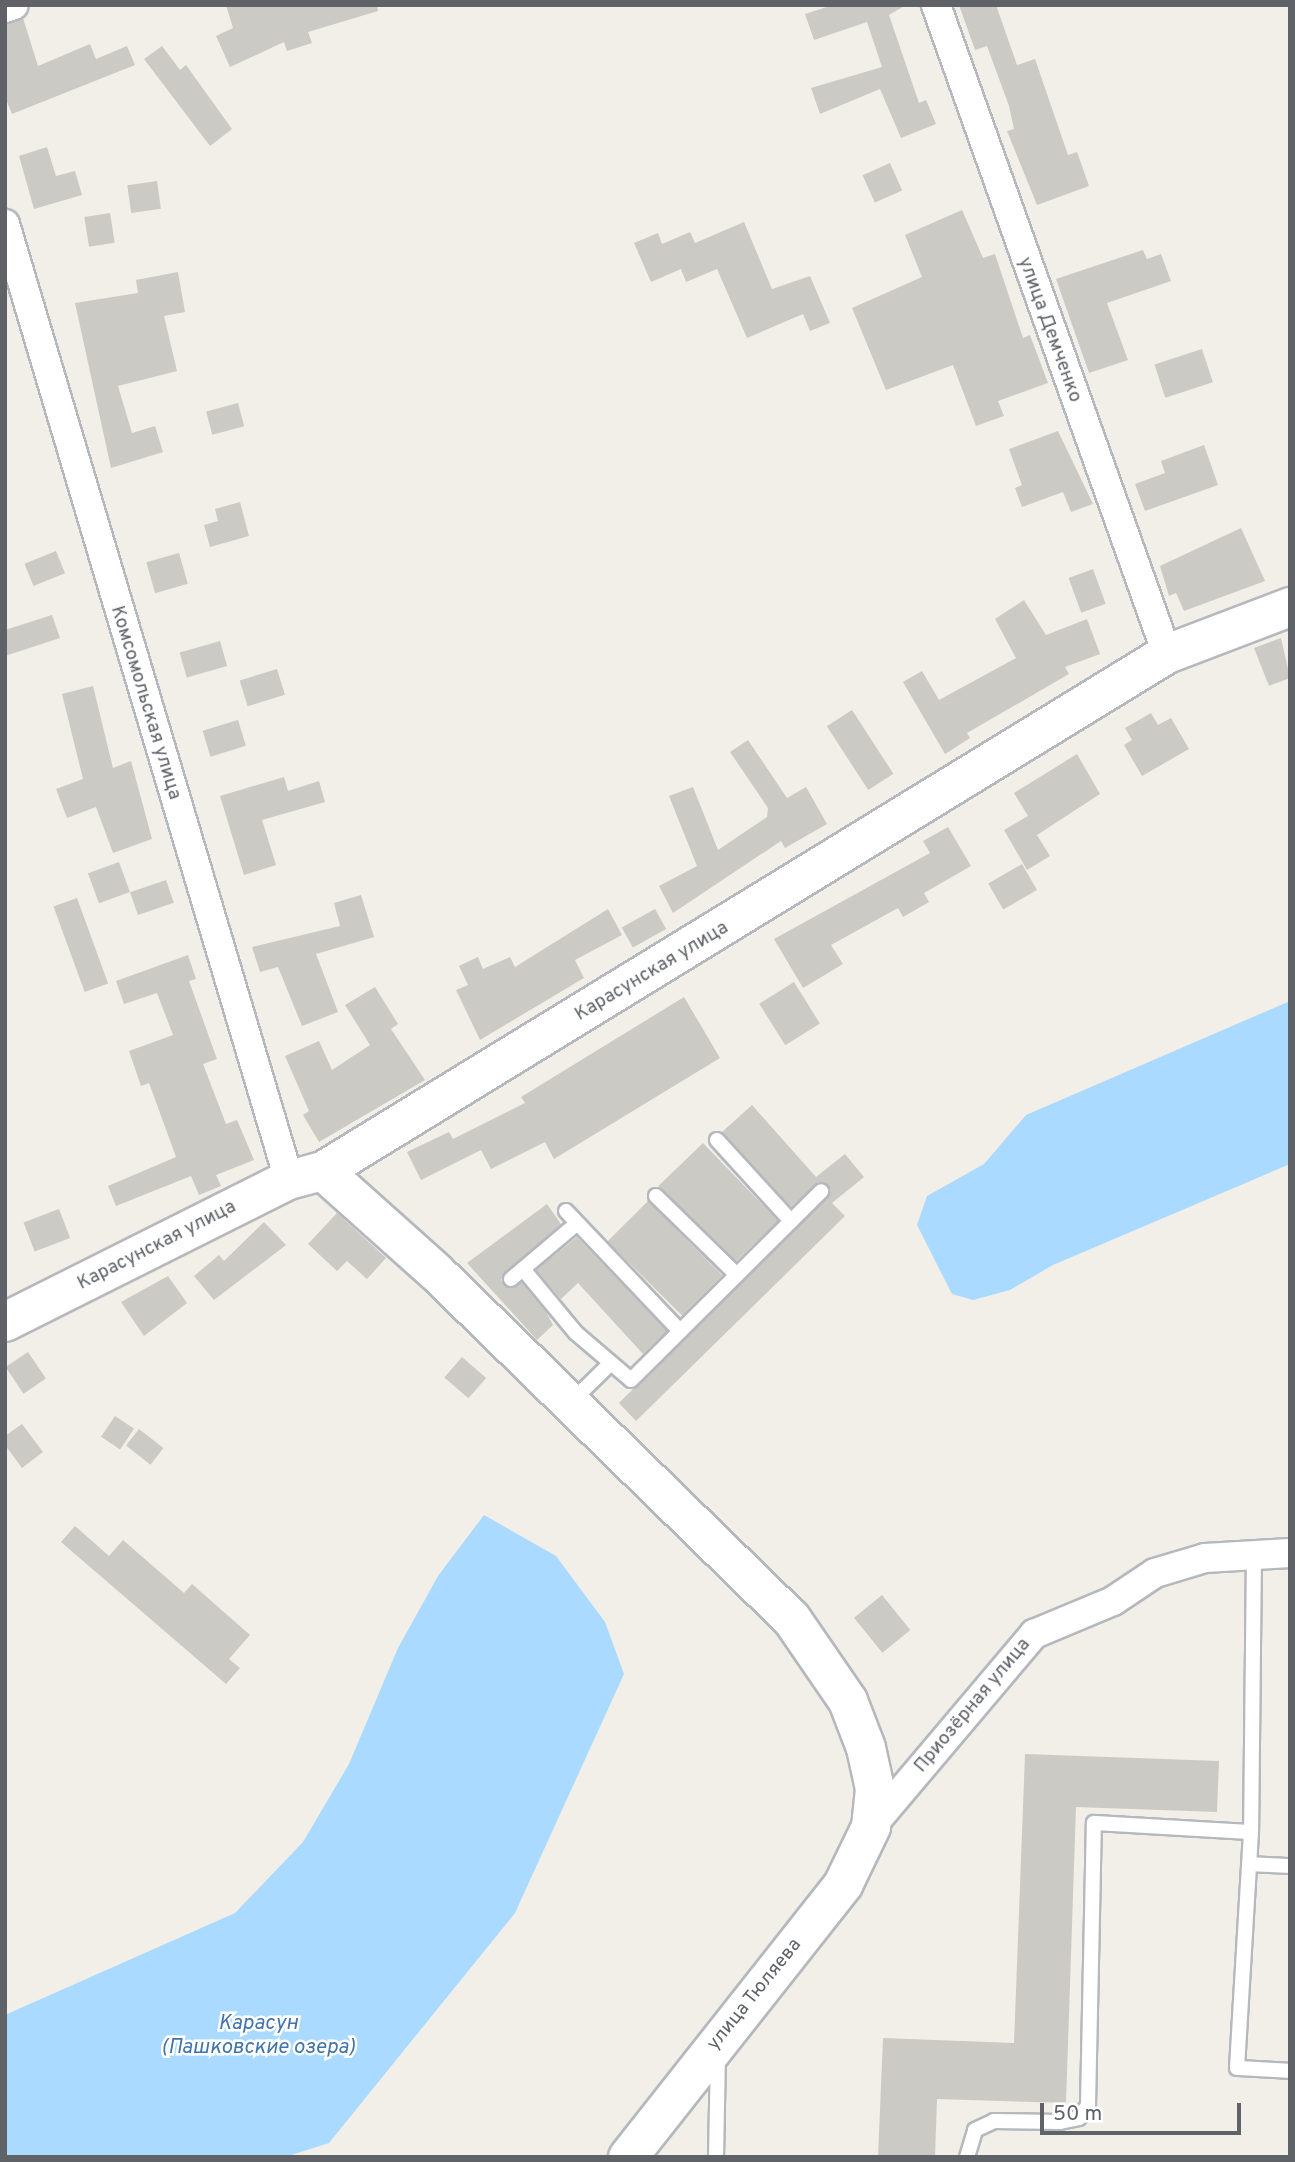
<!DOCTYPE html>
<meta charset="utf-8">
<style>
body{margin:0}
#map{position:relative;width:1295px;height:2162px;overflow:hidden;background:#f1efe8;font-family:Overpass,sans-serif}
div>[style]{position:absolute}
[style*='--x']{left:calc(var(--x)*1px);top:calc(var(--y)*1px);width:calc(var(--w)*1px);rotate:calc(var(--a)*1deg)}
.water>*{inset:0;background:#aadaff}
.building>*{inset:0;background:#cccac5;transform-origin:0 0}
.roads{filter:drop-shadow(2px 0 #b5b8bc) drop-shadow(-2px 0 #b5b8bc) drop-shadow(0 2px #b5b8bc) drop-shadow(0 -2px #b5b8bc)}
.lane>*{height:14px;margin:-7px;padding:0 7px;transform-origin:7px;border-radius:7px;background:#fff}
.street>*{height:28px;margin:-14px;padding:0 14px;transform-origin:14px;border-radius:14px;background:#fff}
.secondary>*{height:38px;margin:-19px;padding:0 19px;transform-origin:19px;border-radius:19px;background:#fff}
span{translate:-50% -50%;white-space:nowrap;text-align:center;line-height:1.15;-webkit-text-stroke:5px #fff;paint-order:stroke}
.street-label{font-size:19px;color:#5f6368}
.water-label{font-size:21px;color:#4174aa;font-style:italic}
.frame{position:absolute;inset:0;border:7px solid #5f6368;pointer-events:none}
.scale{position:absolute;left:1040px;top:2103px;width:201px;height:32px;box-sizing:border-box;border:4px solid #5f6368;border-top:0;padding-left:9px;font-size:21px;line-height:24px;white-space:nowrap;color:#5f6368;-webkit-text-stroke:5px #fff;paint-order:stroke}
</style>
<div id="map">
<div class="water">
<i style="clip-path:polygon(1290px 1001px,1290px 1164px,1053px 1265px,1010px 1290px,973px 1300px,952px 1294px,917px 1225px,927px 1196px,984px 1164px,1026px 1115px)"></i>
<i style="clip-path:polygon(484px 1515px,556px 1556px,605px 1622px,624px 1674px,515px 1913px,329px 2143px,285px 2157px,5px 2157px,5px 2015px,235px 1913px,303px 1842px,349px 1764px,398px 1648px,438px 1576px)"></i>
</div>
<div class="building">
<i style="clip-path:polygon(226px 5px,377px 5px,378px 11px,308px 32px,312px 43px,287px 51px,284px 42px,230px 67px,216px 36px,233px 28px)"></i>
<i style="clip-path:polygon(833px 5px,906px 5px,889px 15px,919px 103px,926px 100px,936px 124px,901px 138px,880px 89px,820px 114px,811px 88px,882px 67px,867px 22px,814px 40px,805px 14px)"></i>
<i style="clip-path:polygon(959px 5px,996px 5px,1017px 65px,1035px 59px,1068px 155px,1077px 152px,1089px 186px,1037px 205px,1007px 131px,1014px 129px,1009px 106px,987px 46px,975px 50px)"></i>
<i style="clip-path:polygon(23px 18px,38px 66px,90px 44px,96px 59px,127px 46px,135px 65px,12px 114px,5px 97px,5px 24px)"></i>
<i style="clip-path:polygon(162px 46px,180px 70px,186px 65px,232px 129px,210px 146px,144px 59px)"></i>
<i style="clip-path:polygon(47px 147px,56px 176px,75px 171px,82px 195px,34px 209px,19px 156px)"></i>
<i style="left:890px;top:163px;width:30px;height:30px;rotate:66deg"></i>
<i style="left:157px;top:181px;width:28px;height:30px;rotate:82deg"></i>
<i style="clip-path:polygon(962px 210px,983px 258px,995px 254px,1023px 338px,1030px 335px,1048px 383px,998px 401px,1004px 416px,976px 426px,953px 365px,886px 390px,852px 308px,922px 277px,905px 235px)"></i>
<i style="left:110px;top:213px;width:30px;height:26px;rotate:81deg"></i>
<i style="clip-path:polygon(744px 222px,772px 289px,810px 276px,830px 323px,810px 331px,803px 314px,747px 338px,717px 269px,686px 282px,681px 269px,651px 282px,634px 243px,658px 233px,662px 244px,690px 232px,695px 243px)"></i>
<i style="clip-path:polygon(1143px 250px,1147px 259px,1161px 254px,1171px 281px,1107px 303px,1128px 360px,1089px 373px,1056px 279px)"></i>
<i style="clip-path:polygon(178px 272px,185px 312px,164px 316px,177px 371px,118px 386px,132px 433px,155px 426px,163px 452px,111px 468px,75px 303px,138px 293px,136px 280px)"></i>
<i style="left:1202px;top:349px;width:35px;height:50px;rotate:72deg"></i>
<i style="left:238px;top:403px;width:24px;height:33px;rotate:75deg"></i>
<i style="clip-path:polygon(1058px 431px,1093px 504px,1071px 512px,1063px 492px,1022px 507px,1015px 488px,1022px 485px,1009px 449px)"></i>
<i style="clip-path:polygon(1204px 445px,1218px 485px,1145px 511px,1135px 484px,1165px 473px,1161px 461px)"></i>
<i style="clip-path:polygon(240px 502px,249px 536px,210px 547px,204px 525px,218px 521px,215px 509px)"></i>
<i style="clip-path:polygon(1241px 528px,1265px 581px,1184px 611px,1176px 593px,1169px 596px,1160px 566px)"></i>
<i style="left:56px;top:551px;width:24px;height:34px;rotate:68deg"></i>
<i style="left:179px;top:553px;width:32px;height:34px;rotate:74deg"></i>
<i style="left:1093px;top:569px;width:37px;height:26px;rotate:70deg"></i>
<i style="clip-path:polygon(1024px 600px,1046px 635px,1087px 619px,1100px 654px,1065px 667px,1069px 674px,967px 733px,970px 738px,945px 754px,903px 682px,922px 671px,939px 700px,1016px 658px,995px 619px)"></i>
<i style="clip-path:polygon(52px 615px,60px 638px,5px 656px,5px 630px)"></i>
<i style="clip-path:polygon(1281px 638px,1290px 678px,1269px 686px,1254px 648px)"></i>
<i style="left:220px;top:641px;width:26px;height:42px;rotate:74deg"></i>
<i style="left:277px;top:669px;width:27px;height:39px;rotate:73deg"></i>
<i style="clip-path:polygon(93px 686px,113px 768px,131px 761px,152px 839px,113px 853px,96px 807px,67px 818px,56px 789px,83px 779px,62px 694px)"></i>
<i style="left:852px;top:710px;width:76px;height:30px;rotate:57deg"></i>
<i style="clip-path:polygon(1151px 713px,1158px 725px,1171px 718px,1189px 749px,1142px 776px,1124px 745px,1132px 740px,1125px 728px)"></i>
<i style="left:238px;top:720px;width:27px;height:37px;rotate:73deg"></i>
<i style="clip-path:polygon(748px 740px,787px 798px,806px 787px,827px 824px,785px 848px,781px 841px,673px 913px,659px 886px,697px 866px,669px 796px,693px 787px,718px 850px,767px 817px,768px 808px,730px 752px)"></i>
<i style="clip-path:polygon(1077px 754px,1100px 794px,1037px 835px,1050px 856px,1027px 870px,1004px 830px,1028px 816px,1014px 793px)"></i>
<i style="clip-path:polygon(284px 777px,288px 791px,319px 781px,325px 802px,262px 820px,276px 865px,244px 875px,220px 796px)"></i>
<i style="clip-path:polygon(948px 827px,971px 866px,924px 893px,929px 902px,903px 917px,898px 908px,831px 945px,843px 964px,803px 988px,774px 939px,930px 853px,923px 841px)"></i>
<i style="left:119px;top:862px;width:32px;height:33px;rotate:70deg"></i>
<i style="left:1022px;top:864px;width:30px;height:39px;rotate:60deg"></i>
<i style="left:166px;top:880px;width:24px;height:38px;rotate:71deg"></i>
<i style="clip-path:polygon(361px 895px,374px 937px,316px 954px,338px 1012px,302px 1026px,278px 967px,260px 972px,252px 947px,340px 926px,334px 903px)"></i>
<i style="left:77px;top:898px;width:91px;height:25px;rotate:70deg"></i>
<i style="clip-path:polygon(608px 909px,622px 935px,575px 960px,584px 978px,480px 1040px,456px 990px,468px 985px,459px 966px,478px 957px,483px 969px,510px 957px,515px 967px)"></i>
<i style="left:655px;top:909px;width:23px;height:38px;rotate:61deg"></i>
<i style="clip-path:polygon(188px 955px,196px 979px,189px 981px,217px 1059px,203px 1064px,226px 1124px,237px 1120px,254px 1160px,216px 1175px,221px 1186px,199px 1195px,191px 1176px,116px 1206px,108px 1186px,176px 1157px,149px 1083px,141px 1086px,129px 1051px,173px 1035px,157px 993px,124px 1004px,116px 981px)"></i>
<i style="left:794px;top:982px;width:49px;height:41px;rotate:58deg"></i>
<i style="clip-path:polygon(375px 987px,398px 1024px,391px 1029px,425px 1080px,319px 1142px,303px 1115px,309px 1111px,285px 1056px,319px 1041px,332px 1070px,370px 1045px,345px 1005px)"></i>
<i style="clip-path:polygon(684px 997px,720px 1058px,554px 1159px,545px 1142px,491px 1169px,481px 1150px,421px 1180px,407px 1152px,449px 1132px,453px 1139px,525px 1103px,521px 1097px)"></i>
<i style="clip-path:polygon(752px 1105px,816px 1177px,845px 1154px,864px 1177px,832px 1203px,845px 1216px,636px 1421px,619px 1403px,830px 1194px,828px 1185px,818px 1182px,791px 1207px,722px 1132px)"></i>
<i style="left:703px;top:1143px;width:108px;height:62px;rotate:46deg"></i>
<i style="left:648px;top:1201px;width:105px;height:57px;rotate:45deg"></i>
<i style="clip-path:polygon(547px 1204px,561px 1224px,501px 1280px,508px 1288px,522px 1283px,546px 1312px,553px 1325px,537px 1340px,467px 1263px)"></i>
<i style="left:59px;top:1209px;width:31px;height:38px;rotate:69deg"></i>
<i style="clip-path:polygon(337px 1213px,386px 1258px,367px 1279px,347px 1261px,337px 1271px,308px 1244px)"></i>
<i style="clip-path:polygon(264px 1222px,286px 1245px,214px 1300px,194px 1276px,219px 1255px,224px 1261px)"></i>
<i style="clip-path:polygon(577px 1237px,667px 1331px,643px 1354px,578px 1283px,561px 1299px,536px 1270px)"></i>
<i style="clip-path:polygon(168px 1276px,187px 1303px,144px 1336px,121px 1302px)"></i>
<i style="left:28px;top:1352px;width:32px;height:27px;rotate:56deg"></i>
<i style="left:462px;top:1357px;width:32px;height:27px;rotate:41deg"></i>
<i style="left:115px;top:1416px;width:23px;height:25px;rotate:34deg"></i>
<i style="clip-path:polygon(22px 1424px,43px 1452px,22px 1468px,5px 1445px,5px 1436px)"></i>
<i style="left:139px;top:1429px;width:31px;height:21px;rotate:38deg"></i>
<i style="clip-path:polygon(75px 1526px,109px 1556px,123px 1540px,184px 1593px,192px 1584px,250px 1635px,229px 1659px,240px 1668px,226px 1684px,61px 1542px)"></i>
<i style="left:882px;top:1595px;width:45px;height:36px;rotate:51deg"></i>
<i style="clip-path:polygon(1025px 1754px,1219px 1761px,1217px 1812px,1076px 1807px,1066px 2103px,937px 2099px,935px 2157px,878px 2157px,883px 2038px,1014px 2043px)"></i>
</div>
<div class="roads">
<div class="lane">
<i style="--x:717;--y:1140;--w:110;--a:47.6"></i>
<i style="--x:656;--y:1196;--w:113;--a:44.3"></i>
<i style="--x:566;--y:1211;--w:166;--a:46.5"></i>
<i style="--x:523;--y:1269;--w:83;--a:50.4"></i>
<i style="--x:576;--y:1333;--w:72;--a:40.5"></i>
<i style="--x:631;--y:1380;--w:268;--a:-44.8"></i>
<i style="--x:511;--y:1279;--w:84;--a:-40.2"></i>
<i style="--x:571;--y:1402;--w:54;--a:-44.3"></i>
<i style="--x:1254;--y:1552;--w:280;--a:90.6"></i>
<i style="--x:1251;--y:1832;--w:236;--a:93.4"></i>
<i style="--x:1237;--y:2068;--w:53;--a:3.2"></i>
<i style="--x:1250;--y:1864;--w:40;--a:2.9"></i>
<i style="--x:716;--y:2157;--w:100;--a:-88.9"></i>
<i style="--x:967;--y:2157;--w:28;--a:-73"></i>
<i style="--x:975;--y:2130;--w:21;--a:-25"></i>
<i style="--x:994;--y:2121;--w:66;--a:0.9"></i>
<i style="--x:1060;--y:2122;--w:19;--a:-12"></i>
<i style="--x:1079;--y:2118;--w:16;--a:-55"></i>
<i style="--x:1088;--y:2105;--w:282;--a:-88.8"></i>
<i style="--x:1094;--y:1823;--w:157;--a:3.3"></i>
</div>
<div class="street">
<i style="--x:936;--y:5;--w:689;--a:70.41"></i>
<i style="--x:5;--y:8;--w:9;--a:-18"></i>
<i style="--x:5;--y:224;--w:997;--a:73.45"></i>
<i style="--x:871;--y:1827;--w:253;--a:-49.8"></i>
<i style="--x:1034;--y:1634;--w:86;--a:-22.7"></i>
<i style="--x:1113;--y:1601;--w:50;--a:-33.7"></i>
<i style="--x:1155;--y:1573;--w:52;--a:-16.7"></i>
<i style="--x:1205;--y:1558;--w:85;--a:-3.4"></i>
</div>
<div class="secondary">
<i style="--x:323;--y:1171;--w:153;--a:41.8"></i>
<i style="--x:437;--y:1273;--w:494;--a:44.3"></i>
<i style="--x:791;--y:1618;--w:101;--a:55.5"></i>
<i style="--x:848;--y:1701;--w:50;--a:69"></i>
<i style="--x:866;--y:1748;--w:42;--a:77.6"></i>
<i style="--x:875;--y:1789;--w:38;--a:96"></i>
<i style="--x:871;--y:1827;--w:64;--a:115.8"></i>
<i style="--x:843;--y:1885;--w:347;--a:128.3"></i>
<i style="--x:5;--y:1322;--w:318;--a:-26.6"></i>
<i style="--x:289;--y:1180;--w:35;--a:-15"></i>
<i style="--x:323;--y:1171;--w:990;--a:-31.49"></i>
<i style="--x:1167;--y:654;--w:132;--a:-20.9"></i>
</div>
</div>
<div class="street-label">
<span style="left:1049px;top:330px;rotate:70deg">улица Демченко</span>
<span style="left:145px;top:703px;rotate:73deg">Комсомольская улица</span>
<span style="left:652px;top:972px;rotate:-31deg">Карасунская улица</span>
<span style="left:157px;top:1246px;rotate:-27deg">Карасунская улица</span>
<span style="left:973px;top:1706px;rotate:-50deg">Приозёрная улица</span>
<span style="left:755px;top:1995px;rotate:-51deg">улица Тюляева</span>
</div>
<div class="water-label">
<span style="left:258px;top:2036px">Карасун<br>(Пашковские озера)</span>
</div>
<div class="frame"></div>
<div class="scale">50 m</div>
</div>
